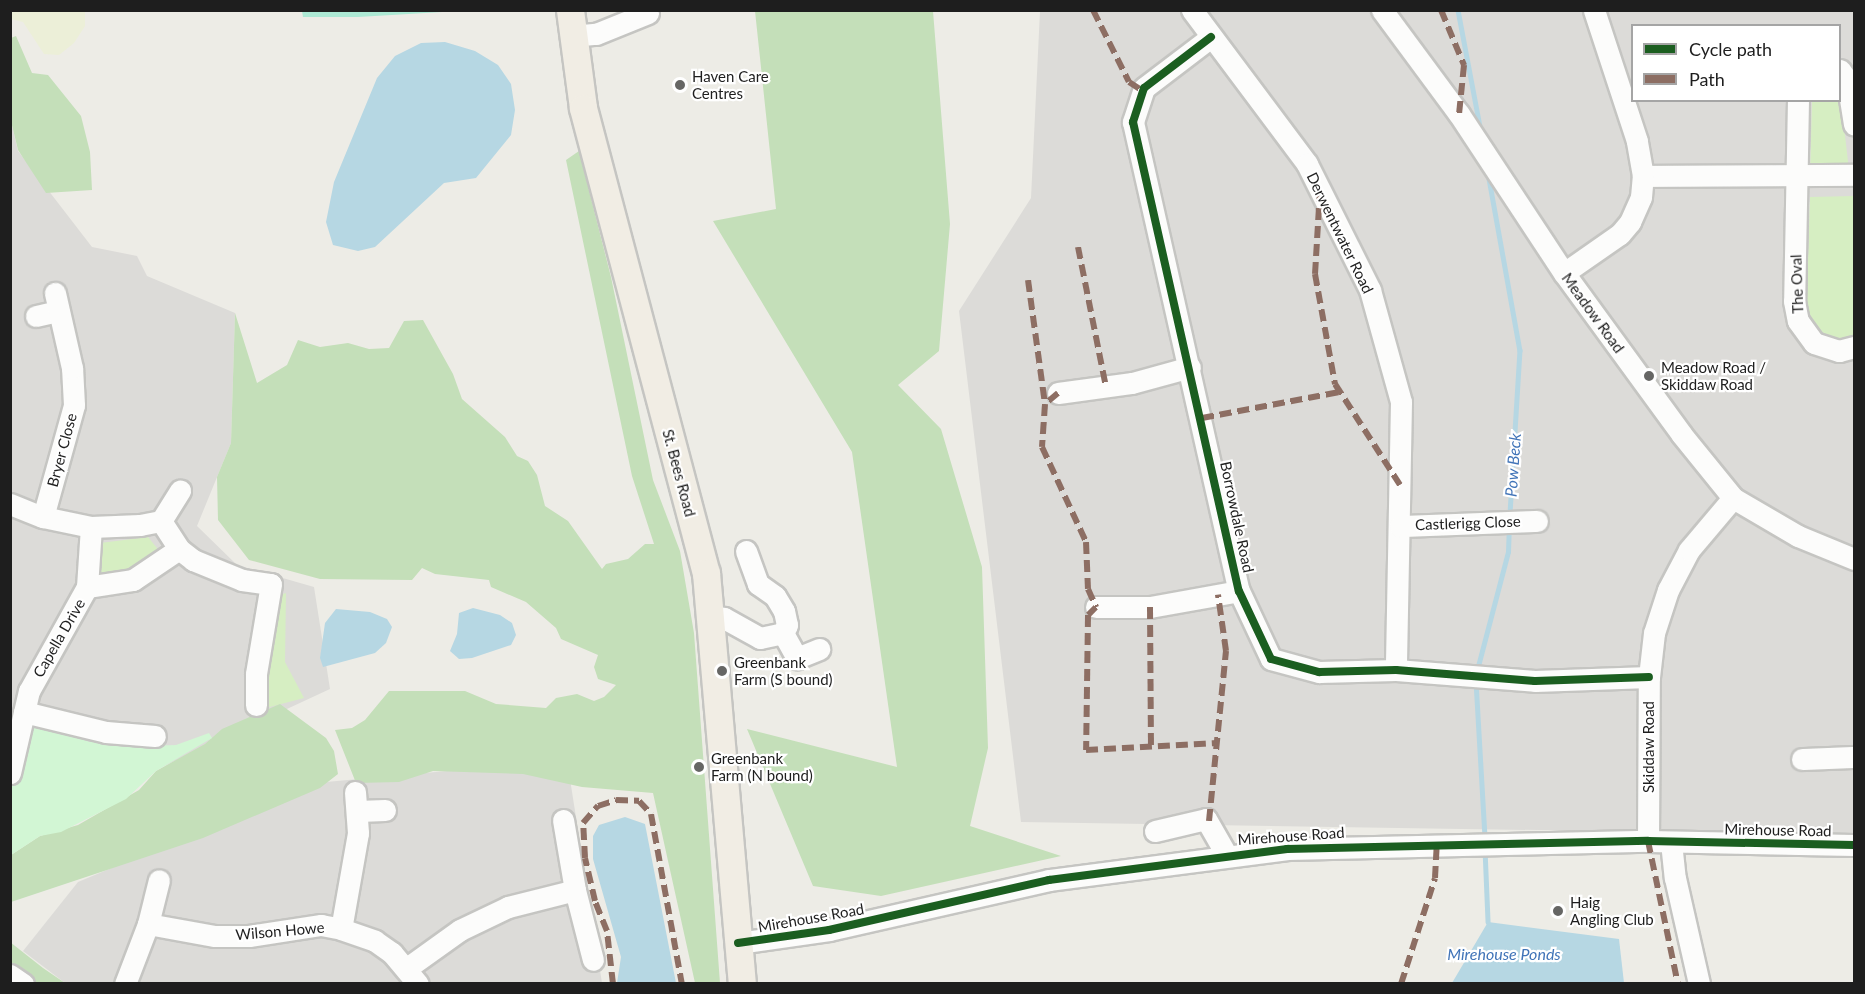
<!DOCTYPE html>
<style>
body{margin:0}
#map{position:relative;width:1865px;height:994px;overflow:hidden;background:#edece6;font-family:Lato,sans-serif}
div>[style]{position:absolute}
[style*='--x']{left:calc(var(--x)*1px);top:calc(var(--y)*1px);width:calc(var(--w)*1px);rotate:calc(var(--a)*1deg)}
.residential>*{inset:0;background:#dcdbd8}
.farmland>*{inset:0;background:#ecefd8}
.grass>*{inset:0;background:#d6eec2}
.forest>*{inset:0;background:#c4dfb9}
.park>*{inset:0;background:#d2f6d4}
.pitch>*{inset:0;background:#ade9d4}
.water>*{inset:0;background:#b6d7e3}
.stream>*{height:4.5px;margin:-2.25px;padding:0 2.25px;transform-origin:2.25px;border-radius:2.25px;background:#b6d7e3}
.roads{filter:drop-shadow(2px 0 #c5c5c2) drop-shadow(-2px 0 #c5c5c2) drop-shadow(0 2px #c5c5c2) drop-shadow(0 -2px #c5c5c2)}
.minor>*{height:21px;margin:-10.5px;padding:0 10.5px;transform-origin:10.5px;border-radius:10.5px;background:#fcfcfb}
.major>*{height:27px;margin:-13.5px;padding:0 13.5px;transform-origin:13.5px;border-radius:13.5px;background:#f1ede4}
.quiet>*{height:6px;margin-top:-3px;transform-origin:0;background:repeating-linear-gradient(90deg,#8d6e63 0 12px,transparent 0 18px)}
.cycleway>*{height:8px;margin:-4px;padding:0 4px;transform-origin:4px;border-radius:4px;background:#1b5e20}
.dots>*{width:16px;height:16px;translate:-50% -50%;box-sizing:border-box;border:3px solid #fff;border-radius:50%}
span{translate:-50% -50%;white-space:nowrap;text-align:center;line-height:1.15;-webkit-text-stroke:4.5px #fff;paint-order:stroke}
.poi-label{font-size:15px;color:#1e1e1e}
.left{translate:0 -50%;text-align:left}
.street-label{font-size:15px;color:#1e1e1e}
.water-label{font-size:16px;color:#4174b8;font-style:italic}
.frame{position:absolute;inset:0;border:12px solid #1e1e1e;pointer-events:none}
.legend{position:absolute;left:1631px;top:24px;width:210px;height:78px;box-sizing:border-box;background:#fff;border:2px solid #a5a5a5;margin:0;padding:8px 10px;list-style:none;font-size:18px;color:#1e1e1e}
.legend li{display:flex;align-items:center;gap:12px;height:30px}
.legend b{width:30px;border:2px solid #a5a5a5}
</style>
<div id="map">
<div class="residential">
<i style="clip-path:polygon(evenodd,1040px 11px,1854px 11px,1854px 835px,1021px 822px,959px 311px,1031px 198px,1040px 11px,1632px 26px,1840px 26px,1840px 100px,1632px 100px,1632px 26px)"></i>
<i style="clip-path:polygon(10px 117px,18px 151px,92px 247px,137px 256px,147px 276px,235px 313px,231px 443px,197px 526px,237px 565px,314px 587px,330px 689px,80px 805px,10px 844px)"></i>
<i style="clip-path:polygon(567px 760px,602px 983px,65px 983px,23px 951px,78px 882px,315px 783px)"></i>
</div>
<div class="farmland">
<i style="clip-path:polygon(10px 11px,85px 11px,85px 26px,74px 43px,59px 55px,44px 54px,23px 22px,11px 19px)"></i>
</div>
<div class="grass">
<i style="clip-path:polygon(1840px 92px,1849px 170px,1810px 177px,1812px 101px,1840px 100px)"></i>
<i style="clip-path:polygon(1853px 196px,1854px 335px,1848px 341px,1828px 341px,1806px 325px,1810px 197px)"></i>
<i style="clip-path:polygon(148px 537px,161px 553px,152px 562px,101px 581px,94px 571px,100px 543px)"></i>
<i style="clip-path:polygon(286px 593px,285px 662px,304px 698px,266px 708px,266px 694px,261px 690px,280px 595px)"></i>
</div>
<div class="forest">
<i style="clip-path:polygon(755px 11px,933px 11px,950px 224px,939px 351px,898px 385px,941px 429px,982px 567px,988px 748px,970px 826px,1061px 856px,881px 896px,813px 886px,747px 729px,897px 767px,852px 452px,713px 221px,776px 209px)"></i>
<i style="clip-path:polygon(16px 36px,32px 73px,48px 75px,81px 116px,90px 152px,92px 190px,46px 193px,18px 150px,10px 117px,11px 38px)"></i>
<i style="clip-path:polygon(579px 151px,611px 277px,653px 480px,680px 551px,694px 633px,720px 983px,695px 983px,653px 793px,582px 787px,523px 774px,433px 771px,399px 782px,356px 783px,335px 730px,352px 728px,365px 720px,389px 691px,465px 691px,496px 704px,546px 708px,556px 698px,577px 694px,594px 701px,604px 697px,616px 685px,598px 679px,594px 667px,598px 655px,561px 639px,556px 628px,526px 602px,491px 587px,489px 580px,435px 574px,422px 568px,412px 580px,320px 579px,249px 560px,218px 520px,217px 477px,231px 443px,235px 313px,257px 383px,287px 365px,298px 340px,320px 347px,348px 343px,369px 349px,389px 348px,404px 321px,423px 320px,453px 374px,462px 399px,505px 437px,517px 456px,528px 461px,537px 475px,545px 506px,568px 521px,602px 569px,606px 564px,628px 559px,645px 544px,654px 544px,632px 476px,566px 160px)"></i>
<i style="clip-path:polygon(280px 704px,326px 738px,334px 751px,338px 774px,320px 788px,203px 838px,11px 902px,11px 855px,40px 836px,78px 825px,139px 790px,156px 771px,205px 744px,222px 729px)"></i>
<i style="clip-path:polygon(10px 942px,43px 968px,65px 983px,37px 983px,11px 965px)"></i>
</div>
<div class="park">
<i style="clip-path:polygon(37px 725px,90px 742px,102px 737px,141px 741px,147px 746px,176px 745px,209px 733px,212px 738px,156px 771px,126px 799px,61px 832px,40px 836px,11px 855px,11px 787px,29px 730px)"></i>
</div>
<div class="pitch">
<i style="clip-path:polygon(302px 11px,302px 10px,459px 11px,358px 17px,303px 17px)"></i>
</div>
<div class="water">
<i style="clip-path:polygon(445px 42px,475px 51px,498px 65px,511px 84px,515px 110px,511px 135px,476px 178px,444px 183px,375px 247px,358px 251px,333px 245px,326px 222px,334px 182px,377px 78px,395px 56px,421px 43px)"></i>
<i style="clip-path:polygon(473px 608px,500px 615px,512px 623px,516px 635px,511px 645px,472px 658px,459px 659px,450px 651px,457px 634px,459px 613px)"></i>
<i style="clip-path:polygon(336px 609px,370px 612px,387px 619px,392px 627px,386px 643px,375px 653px,323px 667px,320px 658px,325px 623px)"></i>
<i style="clip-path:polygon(625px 817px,645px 824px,676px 983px,617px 983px,621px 957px,593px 859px,593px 836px,599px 825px)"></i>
<i style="clip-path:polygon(1488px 922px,1619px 939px,1624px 983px,1452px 983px)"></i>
</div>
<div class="stream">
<i style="--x:1458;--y:10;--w:124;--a:79.3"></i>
<i style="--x:1488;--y:173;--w:180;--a:79.8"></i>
<i style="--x:1520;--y:350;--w:165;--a:93.5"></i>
<i style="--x:1477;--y:670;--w:122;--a:-75.3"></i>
<i style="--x:1508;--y:552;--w:23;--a:-88"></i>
<i style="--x:1476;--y:681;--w:157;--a:86.7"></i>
<i style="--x:1485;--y:849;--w:73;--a:87.6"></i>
</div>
<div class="roads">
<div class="minor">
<i style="--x:1192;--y:10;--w:192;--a:53.2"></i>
<i style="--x:1307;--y:164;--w:141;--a:63.4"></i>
<i style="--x:1370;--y:290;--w:116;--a:74.5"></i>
<i style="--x:1401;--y:402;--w:268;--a:91.1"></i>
<i style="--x:1382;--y:10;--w:129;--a:53.5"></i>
<i style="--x:1459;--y:114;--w:191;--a:56.6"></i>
<i style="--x:1564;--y:273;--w:200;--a:53.9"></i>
<i style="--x:1682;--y:435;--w:81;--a:51"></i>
<i style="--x:1733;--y:498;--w:75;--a:30.3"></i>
<i style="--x:1798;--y:536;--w:61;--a:22.3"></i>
<i style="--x:571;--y:36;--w:25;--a:-5"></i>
<i style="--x:596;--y:34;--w:56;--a:-22"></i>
<i style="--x:1211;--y:37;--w:84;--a:142.7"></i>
<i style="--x:1144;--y:88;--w:36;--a:108"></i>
<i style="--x:1133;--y:122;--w:481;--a:77.3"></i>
<i style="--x:1239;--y:591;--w:75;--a:64.8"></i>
<i style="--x:1271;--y:659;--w:50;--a:15.2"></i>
<i style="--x:1319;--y:672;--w:77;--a:-1.5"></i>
<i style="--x:1396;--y:670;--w:139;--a:4.5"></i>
<i style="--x:1535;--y:681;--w:114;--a:-2"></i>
<i style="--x:1840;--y:70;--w:12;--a:55"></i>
<i style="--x:1847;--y:80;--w:45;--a:81"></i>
<i style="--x:1798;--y:100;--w:201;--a:91.1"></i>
<i style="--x:1794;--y:301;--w:20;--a:79"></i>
<i style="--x:1798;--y:321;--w:27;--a:54"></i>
<i style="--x:1814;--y:343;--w:26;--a:18"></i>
<i style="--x:1839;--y:351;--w:16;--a:-15"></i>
<i style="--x:1643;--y:176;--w:211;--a:-0.3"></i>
<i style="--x:1564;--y:273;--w:68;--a:-34.9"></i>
<i style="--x:1620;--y:234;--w:16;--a:-50"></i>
<i style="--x:1630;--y:222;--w:27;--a:-66"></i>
<i style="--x:1641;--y:197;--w:21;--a:-85"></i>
<i style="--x:1643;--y:176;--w:36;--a:-100"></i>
<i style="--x:1637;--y:141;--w:138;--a:-108.2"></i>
<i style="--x:36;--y:316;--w:23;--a:-13"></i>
<i style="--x:1058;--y:393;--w:75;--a:-7.7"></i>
<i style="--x:1132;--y:383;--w:60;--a:-15.4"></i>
<i style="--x:10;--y:504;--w:35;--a:22"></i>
<i style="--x:43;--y:517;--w:49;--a:11.8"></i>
<i style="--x:91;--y:527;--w:49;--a:-2.3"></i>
<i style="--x:140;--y:525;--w:21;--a:-11"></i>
<i style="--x:161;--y:521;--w:36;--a:-58"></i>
<i style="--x:43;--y:517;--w:116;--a:-74.5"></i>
<i style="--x:74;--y:405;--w:37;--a:-93"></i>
<i style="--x:72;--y:368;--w:77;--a:-102.8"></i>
<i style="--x:161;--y:521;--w:33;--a:57"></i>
<i style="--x:179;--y:549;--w:18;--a:38"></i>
<i style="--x:193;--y:560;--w:53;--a:22.2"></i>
<i style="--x:242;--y:580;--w:29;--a:8"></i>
<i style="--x:271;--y:584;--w:91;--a:99.5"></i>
<i style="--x:256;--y:674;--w:31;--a:90"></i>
<i style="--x:1400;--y:526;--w:137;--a:-2.1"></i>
<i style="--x:87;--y:587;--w:47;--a:-8.7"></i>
<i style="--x:133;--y:580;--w:55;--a:-34"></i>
<i style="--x:1096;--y:607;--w:54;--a:0"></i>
<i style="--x:1150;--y:607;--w:90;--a:-10.2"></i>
<i style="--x:710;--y:616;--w:14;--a:8"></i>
<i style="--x:724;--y:618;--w:41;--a:29.1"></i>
<i style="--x:760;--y:638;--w:24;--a:-12"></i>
<i style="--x:783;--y:633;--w:9;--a:-63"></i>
<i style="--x:787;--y:625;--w:14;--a:-102"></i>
<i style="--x:784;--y:611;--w:17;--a:-121"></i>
<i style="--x:775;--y:596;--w:21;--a:-145"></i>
<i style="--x:758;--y:584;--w:35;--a:-110"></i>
<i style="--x:783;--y:633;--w:29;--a:61"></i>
<i style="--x:797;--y:658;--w:24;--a:-22"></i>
<i style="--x:24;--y:712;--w:84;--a:13.7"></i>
<i style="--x:106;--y:732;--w:49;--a:4.7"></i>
<i style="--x:1802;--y:759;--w:52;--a:-2.2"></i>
<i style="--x:10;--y:773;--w:84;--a:-77"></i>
<i style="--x:29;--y:691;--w:119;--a:-60.9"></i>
<i style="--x:87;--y:587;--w:60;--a:-86.2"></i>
<i style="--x:355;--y:792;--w:41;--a:85.8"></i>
<i style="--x:358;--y:833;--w:97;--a:100"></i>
<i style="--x:341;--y:929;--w:36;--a:19"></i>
<i style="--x:375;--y:941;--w:21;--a:35"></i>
<i style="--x:392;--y:953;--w:40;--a:50"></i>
<i style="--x:358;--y:811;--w:27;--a:-2"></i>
<i style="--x:1155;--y:831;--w:52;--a:-13.2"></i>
<i style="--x:1206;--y:819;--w:40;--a:60.3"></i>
<i style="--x:1648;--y:841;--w:164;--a:-89.7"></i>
<i style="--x:1649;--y:677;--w:44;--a:-83.5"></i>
<i style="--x:1654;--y:633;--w:45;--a:-72"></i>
<i style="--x:1668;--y:590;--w:45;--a:-62.3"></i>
<i style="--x:1689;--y:550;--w:68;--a:-49.8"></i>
<i style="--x:1671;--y:842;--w:36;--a:84"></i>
<i style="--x:1675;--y:878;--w:109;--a:77.2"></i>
<i style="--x:575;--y:890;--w:72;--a:75.6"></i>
<i style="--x:148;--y:924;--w:45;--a:-76"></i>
<i style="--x:738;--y:943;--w:92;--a:-8.1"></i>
<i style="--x:829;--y:930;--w:226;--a:-12.8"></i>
<i style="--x:1049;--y:880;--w:240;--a:-7.4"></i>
<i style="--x:1287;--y:849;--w:361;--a:-1.3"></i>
<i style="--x:1648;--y:841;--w:206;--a:1.1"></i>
<i style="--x:407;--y:968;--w:65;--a:-35.6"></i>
<i style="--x:460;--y:930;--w:53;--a:-25.6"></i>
<i style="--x:508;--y:907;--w:69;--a:-14.2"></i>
<i style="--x:575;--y:890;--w:71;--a:-99.7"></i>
<i style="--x:10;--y:975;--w:16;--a:35"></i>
<i style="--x:125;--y:984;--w:64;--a:-69"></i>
<i style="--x:148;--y:924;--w:68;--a:10.2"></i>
<i style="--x:215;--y:936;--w:34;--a:0"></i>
<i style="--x:249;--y:936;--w:73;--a:-8.7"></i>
<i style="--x:321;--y:925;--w:20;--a:11"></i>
</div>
<div class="major">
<i style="--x:570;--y:10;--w:99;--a:82.4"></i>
<i style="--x:583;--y:108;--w:481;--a:75.2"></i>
<i style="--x:706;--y:573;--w:413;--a:85"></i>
</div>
</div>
<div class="quiet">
<i style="--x:1093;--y:10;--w:80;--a:63.4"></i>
<i style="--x:1129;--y:82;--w:17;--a:33"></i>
<i style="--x:1441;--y:10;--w:60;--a:67.3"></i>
<i style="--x:1464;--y:65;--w:49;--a:95.8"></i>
<i style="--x:1320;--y:190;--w:84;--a:93.4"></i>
<i style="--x:1315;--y:274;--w:112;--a:79.7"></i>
<i style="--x:1335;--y:384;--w:120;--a:57.2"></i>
<i style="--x:1078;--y:247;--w:143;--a:78.7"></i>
<i style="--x:1028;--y:280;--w:125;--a:82.2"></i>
<i style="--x:1058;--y:393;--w:17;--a:140"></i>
<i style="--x:1045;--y:404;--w:43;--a:94"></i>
<i style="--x:1042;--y:447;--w:105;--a:65.1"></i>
<i style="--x:1086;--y:542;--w:47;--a:87.6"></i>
<i style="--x:1088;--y:589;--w:20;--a:66"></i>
<i style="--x:1096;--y:607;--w:11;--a:135"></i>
<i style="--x:1088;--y:615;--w:135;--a:90.8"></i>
<i style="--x:1086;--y:750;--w:132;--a:-3"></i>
<i style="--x:1202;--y:418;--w:140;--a:-10.7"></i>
<i style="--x:1150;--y:607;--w:139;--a:89.6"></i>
<i style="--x:1209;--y:821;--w:171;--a:-84.3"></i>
<i style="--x:1226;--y:651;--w:57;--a:-98.1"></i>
<i style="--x:1648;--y:841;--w:146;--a:78.2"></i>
<i style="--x:613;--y:984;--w:53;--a:-96.5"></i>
<i style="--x:607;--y:931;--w:32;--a:-112"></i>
<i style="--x:595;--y:901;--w:44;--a:-103.1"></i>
<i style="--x:585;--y:858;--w:35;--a:-93"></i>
<i style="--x:583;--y:823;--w:23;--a:-49"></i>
<i style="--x:598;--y:806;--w:19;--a:-18"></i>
<i style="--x:616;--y:800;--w:23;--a:2"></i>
<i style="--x:639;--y:801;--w:18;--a:47"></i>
<i style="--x:651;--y:814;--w:173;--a:79.7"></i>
<i style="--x:1401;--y:984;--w:111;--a:-72.2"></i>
<i style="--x:1435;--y:878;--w:35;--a:-87"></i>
</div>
<div class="cycleway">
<i style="--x:1211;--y:37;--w:84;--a:142.7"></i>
<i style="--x:1144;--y:88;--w:36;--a:108"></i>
<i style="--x:1133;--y:122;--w:481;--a:77.3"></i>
<i style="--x:1239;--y:591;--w:75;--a:64.8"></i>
<i style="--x:1271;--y:659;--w:50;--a:15.2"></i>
<i style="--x:1319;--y:672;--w:77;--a:-1.5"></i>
<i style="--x:1396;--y:670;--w:139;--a:4.5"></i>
<i style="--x:1535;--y:681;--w:114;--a:-2"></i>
<i style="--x:738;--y:943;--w:92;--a:-8.1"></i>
<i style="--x:829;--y:930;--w:226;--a:-12.8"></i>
<i style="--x:1049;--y:880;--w:240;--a:-7.4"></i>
<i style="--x:1287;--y:849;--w:361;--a:-1.3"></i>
<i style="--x:1648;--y:841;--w:206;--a:1.1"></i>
</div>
<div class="dots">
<i style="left:680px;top:85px;background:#666664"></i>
<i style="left:1649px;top:376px;background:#666664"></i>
<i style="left:722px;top:671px;background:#666664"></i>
<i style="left:699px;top:767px;background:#666664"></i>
<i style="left:1558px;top:911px;background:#666664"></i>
</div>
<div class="poi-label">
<span class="left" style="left:692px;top:85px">Haven Care<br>Centres</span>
<span class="left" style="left:1661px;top:376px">Meadow Road /<br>Skiddaw Road</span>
<span class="left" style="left:734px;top:671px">Greenbank<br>Farm (S bound)</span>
<span class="left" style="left:711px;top:767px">Greenbank<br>Farm (N bound)</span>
<span class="left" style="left:1570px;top:911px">Haig<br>Angling Club</span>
</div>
<div class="street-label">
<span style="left:1340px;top:233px;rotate:64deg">Derwentwater Road</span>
<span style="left:1797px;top:284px;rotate:-92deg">The Oval</span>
<span style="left:1593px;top:313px;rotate:54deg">Meadow Road</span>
<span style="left:62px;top:450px;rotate:-75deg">Bryer Close</span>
<span style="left:679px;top:473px;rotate:75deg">St. Bees Road</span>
<span style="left:1237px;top:517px;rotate:78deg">Borrowdale Road</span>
<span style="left:1468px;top:523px;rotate:-2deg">Castlerigg Close</span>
<span style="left:59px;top:638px;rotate:-60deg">Capella Drive</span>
<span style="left:1649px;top:747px;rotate:-90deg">Skiddaw Road</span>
<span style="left:1778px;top:830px;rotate:1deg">Mirehouse Road</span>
<span style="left:1291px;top:836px;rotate:-4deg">Mirehouse Road</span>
<span style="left:811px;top:918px;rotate:-10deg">Mirehouse Road</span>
<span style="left:280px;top:931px;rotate:-5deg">Wilson Howe</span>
</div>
<div class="water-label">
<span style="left:1513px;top:465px;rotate:-86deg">Pow Beck</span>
<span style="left:1504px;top:954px">Mirehouse Ponds</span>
</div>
<div class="frame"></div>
<ul class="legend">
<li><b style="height:8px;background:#1b5e20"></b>Cycle path</li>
<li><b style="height:8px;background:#8d6e63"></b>Path</li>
</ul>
</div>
